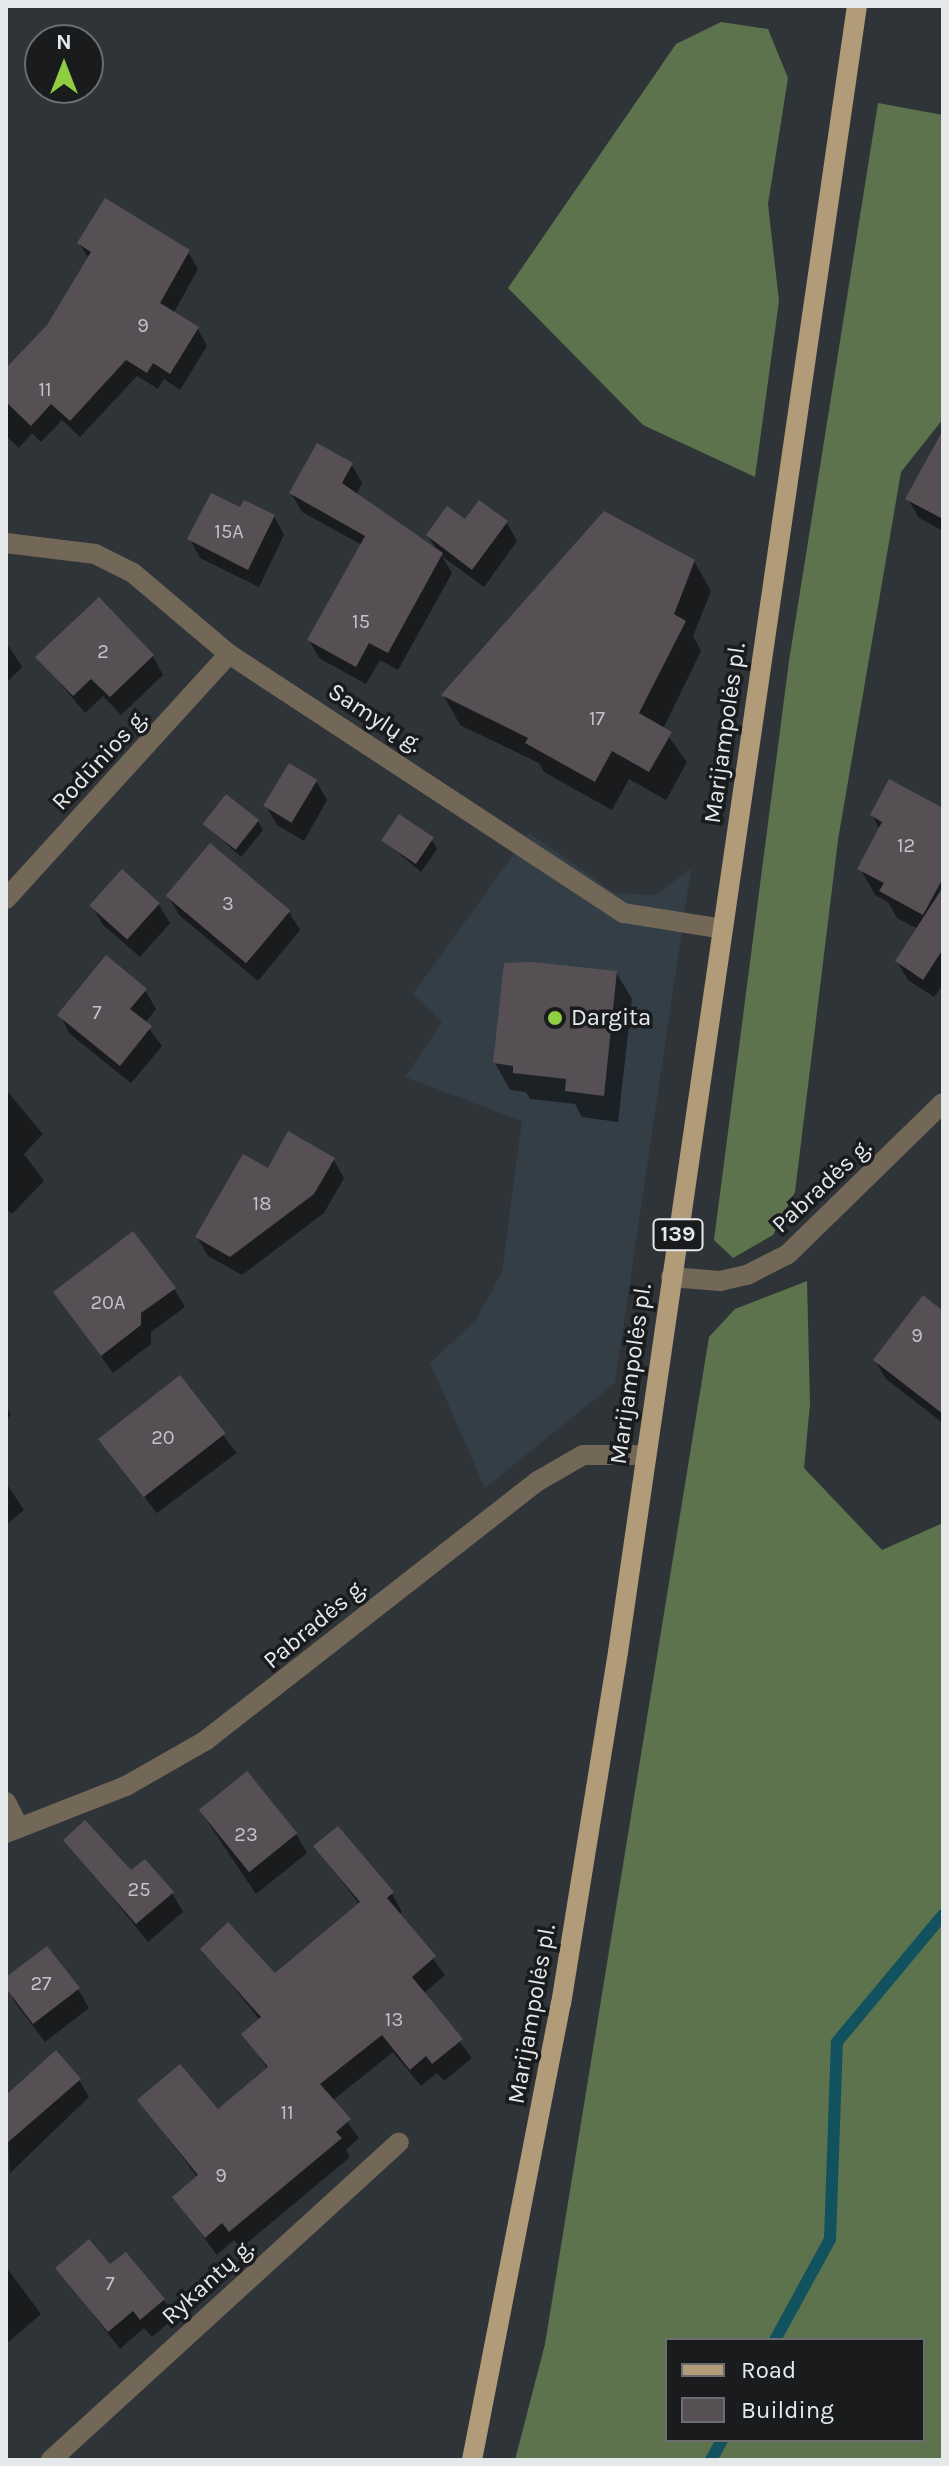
<!DOCTYPE html>
<meta charset="utf-8">
<style>
body{margin:0}
#map{position:relative;width:949px;height:2466px;overflow:hidden;background:#2f3438;font-family:Karla,sans-serif}
div>[style]{position:absolute}
[style*='--x']{left:calc(var(--x)*1px);top:calc(var(--y)*1px);width:calc(var(--w)*1px);rotate:calc(var(--a)*1deg)}
.built>*{inset:0;background:#343e47}
.forest>*{inset:0;background:#5d734d}
.shadow>*{inset:0;background:#0007;transform-origin:0 0}
.stream>*{height:12px;margin:-6px;padding:0 6px;transform-origin:6px;border-radius:6px;background:#12515e}
.building>*{inset:0;background:#565055;transform-origin:0 0}
.minor>*{height:20px;margin:-10px;padding:0 10px;transform-origin:10px;border-radius:10px;background:#736857}
.tertiary>*{height:20px;margin:-10px;padding:0 10px;transform-origin:10px;border-radius:10px;background:#736857}
.primary>*{height:20px;margin:-10px;padding:0 10px;transform-origin:10px;border-radius:10px;background:#b29b79}
.dots>*{width:22px;height:22px;translate:-50% -50%;box-sizing:border-box;border:4px solid #191b1d;border-radius:50%}
span{translate:-50% -50%;white-space:nowrap;text-align:center;line-height:1.15;-webkit-text-stroke:7px #191b1d;paint-order:stroke}
.number-label{font-size:20px;color:#c2c3c6}
.number-label span{-webkit-text-stroke-width:0}
.shield-label span{padding:2px 6px;background:#191b1d;border:2px solid;border-radius:6px;-webkit-text-stroke-width:0}
.shield-label{font-size:22px;color:#e6e9ec;font-weight:700}
.street-label{font-size:24px;color:#e6e9ec}
.poi-label{font-size:24px;color:#e6e9ec}
.left{translate:0 -50%;text-align:left}
.frame{position:absolute;inset:0;border:8px solid #e6e9ec;pointer-events:none}
.legend{position:absolute;left:665px;top:2338px;width:260px;height:104px;box-sizing:border-box;background:#191b1d;border:2px solid #6b6d70;margin:0;padding:10px 14px;list-style:none;font-size:24px;color:#e6e9ec}
.legend li{display:flex;align-items:center;gap:16px;height:40px}
.legend b{width:40px;border:2px solid #6b6d70}
.north{position:absolute;left:24px;top:24px;width:80px;height:80px;box-sizing:border-box;background:#191b1d;border:2px solid #6b6d70;border-radius:50%;rotate:0deg;font-size:22px;font-weight:700;line-height:32px;text-align:center;color:#e6e9ec}
.north::after{content:'';display:block;margin:auto;width:28px;height:36px;background:#8fcd42;clip-path:polygon(50% 0,100% 100%,50% 72%,0 100%)}
</style>
<div id="map">
<div class="built">
<i style="clip-path:polygon(529px 833px,615px 893px,656px 895px,691px 869px,615px 1383px,485px 1488px,430px 1363px,476px 1320px,502px 1272px,522px 1121px,405px 1077px,442px 1022px,413px 994px)"></i>
</div>
<div class="forest">
<i style="clip-path:polygon(721px 22px,768px 29px,788px 78px,768px 204px,779px 301px,755px 477px,643px 425px,508px 288px,676px 44px)"></i>
<i style="clip-path:polygon(878px 103px,943px 115px,943px 419px,901px 472px,838px 840px,795px 1192px,773px 1235px,733px 1258px,714px 1240px,789px 661px)"></i>
<i style="clip-path:polygon(evenodd,807px 1281px,810px 1404px,804px 1468px,882px 1550px,943px 1523px,943px 2460px,515px 2460px,545px 2344px,709px 1337px,735px 1309px,807px 1281px,667px 2340px,923px 2340px,923px 2440px,667px 2440px,667px 2340px)"></i>
</div>
<div class="shadow">
<i style="clip-path:polygon(79px 243px,188px 252px,198px 269px,173px 314px,198px 329px,207px 346px,180px 390px,164px 379px,158px 389px,137px 376px,80px 437px,62px 420px,41px 442px,32px 433px,19px 448px,6px 436px,6px 371px,48px 326px,89px 259px)"></i>
<i style="clip-path:polygon(943px 458px,943px 531px,919px 518px,908px 499px)"></i>
<i style="clip-path:polygon(352px 465px,362px 483px,356px 495px,438px 552px,428px 535px,466px 522px,507px 523px,517px 541px,484px 587px,442px 556px,452px 573px,398px 670px,380px 660px,366px 684px,319px 658px,309px 640px,362px 545px,302px 512px,291px 493px)"></i>
<i style="clip-path:polygon(241px 510px,274px 516px,284px 535px,259px 587px,200px 558px,190px 539px)"></i>
<i style="clip-path:polygon(694px 561px,711px 591px,693px 636px,701px 651px,663px 729px,687px 762px,666px 800px,629px 779px,612px 810px,544px 772px,539px 763px,460px 725px,444px 696px)"></i>
<i style="clip-path:polygon(6px 642px,22px 667px,6px 683px)"></i>
<i style="clip-path:polygon(153px 656px,163px 675px,121px 715px,103px 696px,85px 713px,38px 657px)"></i>
<i style="clip-path:polygon(316px 781px,327px 800px,304px 841px,277px 825px,266px 806px)"></i>
<i style="clip-path:polygon(872px 815px,943px 817px,943px 984px,934px 997px,908px 980px,897px 961px,918px 929px,897px 918px,888px 902px,875px 895px,860px 868px,880px 830px)"></i>
<i style="clip-path:polygon(258px 821px,263px 830px,241px 857px,205px 824px)"></i>
<i style="clip-path:polygon(383px 840px,432px 840px,437px 849px,421px 872px)"></i>
<i style="clip-path:polygon(122px 872px,159px 905px,170px 923px,140px 957px,103px 925px,92px 906px)"></i>
<i style="clip-path:polygon(168px 896px,289px 912px,300px 930px,258px 981px,179px 915px)"></i>
<i style="clip-path:polygon(616px 972px,632px 999px,618px 1122px,582px 1117px,575px 1104px,530px 1099px,526px 1092px,510px 1090px,495px 1063px)"></i>
<i style="clip-path:polygon(145px 990px,156px 1009px,145px 1023px,162px 1046px,131px 1083px,70px 1034px,60px 1015px)"></i>
<i style="clip-path:polygon(6px 1090px,43px 1134px,24px 1154px,44px 1181px,12px 1214px,6px 1209px)"></i>
<i style="clip-path:polygon(333px 1159px,344px 1178px,324px 1213px,242px 1275px,208px 1256px,197px 1237px,269px 1170px)"></i>
<i style="clip-path:polygon(174px 1289px,185px 1307px,151px 1332px,151px 1344px,113px 1373px,55px 1292px)"></i>
<i style="clip-path:polygon(943px 1314px,943px 1423px,886px 1379px,875px 1360px)"></i>
<i style="left:180px;top:1378px;width:94px;height:100px;rotate:53deg"></i>
<i style="clip-path:polygon(6px 1406px,11px 1415px,6px 1420px)"></i>
<i style="clip-path:polygon(6px 1483px,24px 1510px,6px 1525px)"></i>
<i style="clip-path:polygon(201px 1812px,296px 1834px,307px 1853px,256px 1894px)"></i>
<i style="clip-path:polygon(66px 1840px,172px 1893px,183px 1912px,148px 1942px)"></i>
<i style="clip-path:polygon(315px 1846px,392px 1894px,402px 1912px,399px 1914px,445px 1975px,423px 1994px,472px 2058px,444px 2081px,437px 2073px,421px 2086px,393px 2052px,332px 2101px,359px 2138px,346px 2150px,350px 2157px,241px 2248px,234px 2240px,217px 2255px,174px 2198px,198px 2178px,139px 2100px,218px 2112px,267px 2068px,244px 2034px,260px 2020px,202px 1949px,275px 1976px,360px 1905px)"></i>
<i style="clip-path:polygon(6px 1980px,78px 1989px,89px 2008px,45px 2042px,14px 2001px)"></i>
<i style="clip-path:polygon(79px 2080px,89px 2097px,10px 2173px,6px 2095px)"></i>
<i style="clip-path:polygon(6px 2267px,41px 2314px,6px 2344px)"></i>
<i style="clip-path:polygon(110px 2267px,164px 2300px,174px 2318px,152px 2337px,144px 2328px,120px 2349px,57px 2268px)"></i>
</div>
<div class="stream">
<i style="--x:775;--y:2340;--w:115;--a:-61.4"></i>
<i style="--x:830;--y:2239;--w:197;--a:-88"></i>
<i style="--x:837;--y:2042;--w:165;--a:-50.2"></i>
<i style="--x:711;--y:2460;--w:23;--a:-61"></i>
</div>
<div class="building">
<i style="clip-path:polygon(105px 198px,190px 250px,160px 303px,199px 327px,170px 374px,153px 363px,147px 373px,126px 360px,70px 421px,51px 404px,31px 426px,6px 402px,6px 368px,47px 325px,91px 252px,77px 243px)"></i>
<i style="clip-path:polygon(943px 430px,943px 519px,905px 499px)"></i>
<i style="clip-path:polygon(317px 443px,353px 463px,342px 483px,443px 553px,388px 653px,369px 643px,356px 667px,307px 640px,365px 536px,289px 493px)"></i>
<i style="clip-path:polygon(211px 493px,240px 507px,244px 500px,275px 515px,248px 570px,187px 539px)"></i>
<i style="clip-path:polygon(479px 500px,508px 521px,472px 570px,426px 535px,447px 506px,465px 519px)"></i>
<i style="clip-path:polygon(604px 511px,695px 560px,674px 614px,686px 621px,639px 713px,672px 732px,649px 772px,612px 751px,595px 782px,525px 743px,528px 738px,441px 695px)"></i>
<i style="clip-path:polygon(99px 597px,154px 655px,110px 697px,91px 679px,73px 696px,35px 657px)"></i>
<i style="left:289px;top:763px;width:33px;height:50px;rotate:31deg"></i>
<i style="clip-path:polygon(889px 779px,943px 808px,943px 878px,923px 915px,879px 891px,884px 883px,857px 869px,882px 822px,870px 815px)"></i>
<i style="left:226px;top:794px;width:42px;height:38px;rotate:38deg"></i>
<i style="left:399px;top:814px;width:42px;height:32px;rotate:34deg"></i>
<i style="left:210px;top:843px;width:105px;height:69px;rotate:40deg"></i>
<i style="left:122px;top:869px;width:51px;height:49px;rotate:42deg"></i>
<i style="clip-path:polygon(943px 887px,943px 949px,923px 980px,895px 961px)"></i>
<i style="clip-path:polygon(106px 955px,147px 989px,130px 1009px,152px 1026px,120px 1066px,57px 1015px)"></i>
<i style="clip-path:polygon(532px 962px,617px 971px,604px 1096px,565px 1091px,566px 1079px,513px 1073px,513px 1066px,493px 1063px,504px 963px)"></i>
<i style="clip-path:polygon(288px 1131px,335px 1158px,314px 1194px,230px 1257px,195px 1237px,243px 1154px,268px 1168px)"></i>
<i style="clip-path:polygon(133px 1231px,176px 1288px,141px 1313px,141px 1325px,101px 1356px,53px 1292px)"></i>
<i style="clip-path:polygon(923px 1295px,943px 1311px,943px 1414px,873px 1360px)"></i>
<i style="left:180px;top:1375px;width:74px;height:104px;rotate:52deg"></i>
<i style="left:247px;top:1771px;width:80px;height:62px;rotate:51deg"></i>
<i style="clip-path:polygon(85px 1820px,131px 1870px,145px 1859px,174px 1892px,136px 1924px,63px 1840px)"></i>
<i style="clip-path:polygon(338px 1826px,394px 1892px,387px 1898px,436px 1956px,412px 1977px,463px 2039px,432px 2064px,426px 2056px,410px 2070px,382px 2035px,320px 2084px,351px 2119px,336px 2132px,342px 2138px,229px 2232px,222px 2223px,205px 2238px,172px 2197px,198px 2175px,137px 2100px,180px 2064px,218px 2109px,268px 2067px,241px 2034px,261px 2017px,200px 1949px,228px 1922px,275px 1973px,360px 1902px,313px 1846px)"></i>
<i style="clip-path:polygon(47px 1946px,80px 1988px,33px 2024px,6px 1988px,6px 1977px)"></i>
<i style="clip-path:polygon(56px 2050px,81px 2079px,6px 2144px,6px 2095px)"></i>
<i style="clip-path:polygon(89px 2239px,110px 2264px,126px 2252px,165px 2299px,140px 2320px,133px 2311px,108px 2332px,55px 2268px)"></i>
</div>
<div class="minor">
<i style="--x:6;--y:543;--w:90;--a:7"></i>
<i style="--x:95;--y:554;--w:42;--a:26.6"></i>
<i style="--x:133;--y:573;--w:126;--a:40.2"></i>
<i style="--x:229;--y:654;--w:472;--a:33.3"></i>
<i style="--x:624;--y:913;--w:100;--a:9.2"></i>
<i style="--x:6;--y:899;--w:331;--a:-47.7"></i>
<i style="--x:671;--y:1277;--w:49;--a:4.7"></i>
<i style="--x:720;--y:1281;--w:28;--a:-13"></i>
<i style="--x:747;--y:1275;--w:46;--a:-27.1"></i>
<i style="--x:788;--y:1254;--w:216;--a:-44.3"></i>
<i style="--x:6;--y:1802;--w:29;--a:63"></i>
<i style="--x:51;--y:2460;--w:471;--a:-42.4"></i>
</div>
<div class="tertiary">
<i style="--x:6;--y:1833;--w:129;--a:-21.4"></i>
<i style="--x:126;--y:1786;--w:91;--a:-29.7"></i>
<i style="--x:205;--y:1741;--w:422;--a:-38"></i>
<i style="--x:538;--y:1481;--w:52;--a:-30"></i>
<i style="--x:583;--y:1455;--w:63;--a:0"></i>
</div>
<div class="primary">
<i style="--x:472;--y:2460;--w:465;--a:-79"></i>
<i style="--x:561;--y:2004;--w:357;--a:-80.8"></i>
<i style="--x:618;--y:1652;--w:1663;--a:-81.74"></i>
</div>
<div class="dots">
<i style="left:555px;top:1018px;background:#8fcd42"></i>
</div>
<div class="number-label">
<span style="left:143px;top:325px">9</span>
<span style="left:45px;top:389px">11</span>
<span style="left:229px;top:531px">15A</span>
<span style="left:361px;top:621px">15</span>
<span style="left:103px;top:651px">2</span>
<span style="left:597px;top:718px">17</span>
<span style="left:906px;top:845px">12</span>
<span style="left:228px;top:903px">3</span>
<span style="left:97px;top:1012px">7</span>
<span style="left:262px;top:1203px">18</span>
<span style="left:108px;top:1302px">20A</span>
<span style="left:917px;top:1335px">9</span>
<span style="left:163px;top:1437px">20</span>
<span style="left:246px;top:1834px">23</span>
<span style="left:139px;top:1889px">25</span>
<span style="left:41px;top:1983px">27</span>
<span style="left:394px;top:2019px">13</span>
<span style="left:287px;top:2112px">11</span>
<span style="left:221px;top:2175px">9</span>
<span style="left:110px;top:2283px">7</span>
</div>
<div class="shield-label">
<span style="left:678px;top:1235px">139</span>
</div>
<div class="street-label">
<span style="left:375px;top:718px;rotate:33deg">Samylų g.</span>
<span style="left:725px;top:733px;rotate:-82deg">Marijampolės pl.</span>
<span style="left:100px;top:760px;rotate:-47deg">Rodūnios g.</span>
<span style="left:822px;top:1186px;rotate:-43deg">Pabradės g.</span>
<span style="left:631px;top:1374px;rotate:-82deg">Marijampolės pl.</span>
<span style="left:315px;top:1624px;rotate:-40deg">Pabradės g.</span>
<span style="left:532px;top:2014px;rotate:-80deg">Marijampolės pl.</span>
<span style="left:208px;top:2282px;rotate:-42deg">Rykantų g.</span>
</div>
<div class="poi-label">
<span class="left" style="left:571px;top:1018px">Dargita</span>
</div>
<div class="frame"></div>
<ul class="legend">
<li><b style="height:10px;background:#b29b79"></b>Road</li>
<li><b style="height:22px;background:#565055"></b>Building</li>
</ul>
<div class="north">N</div>
</div>
